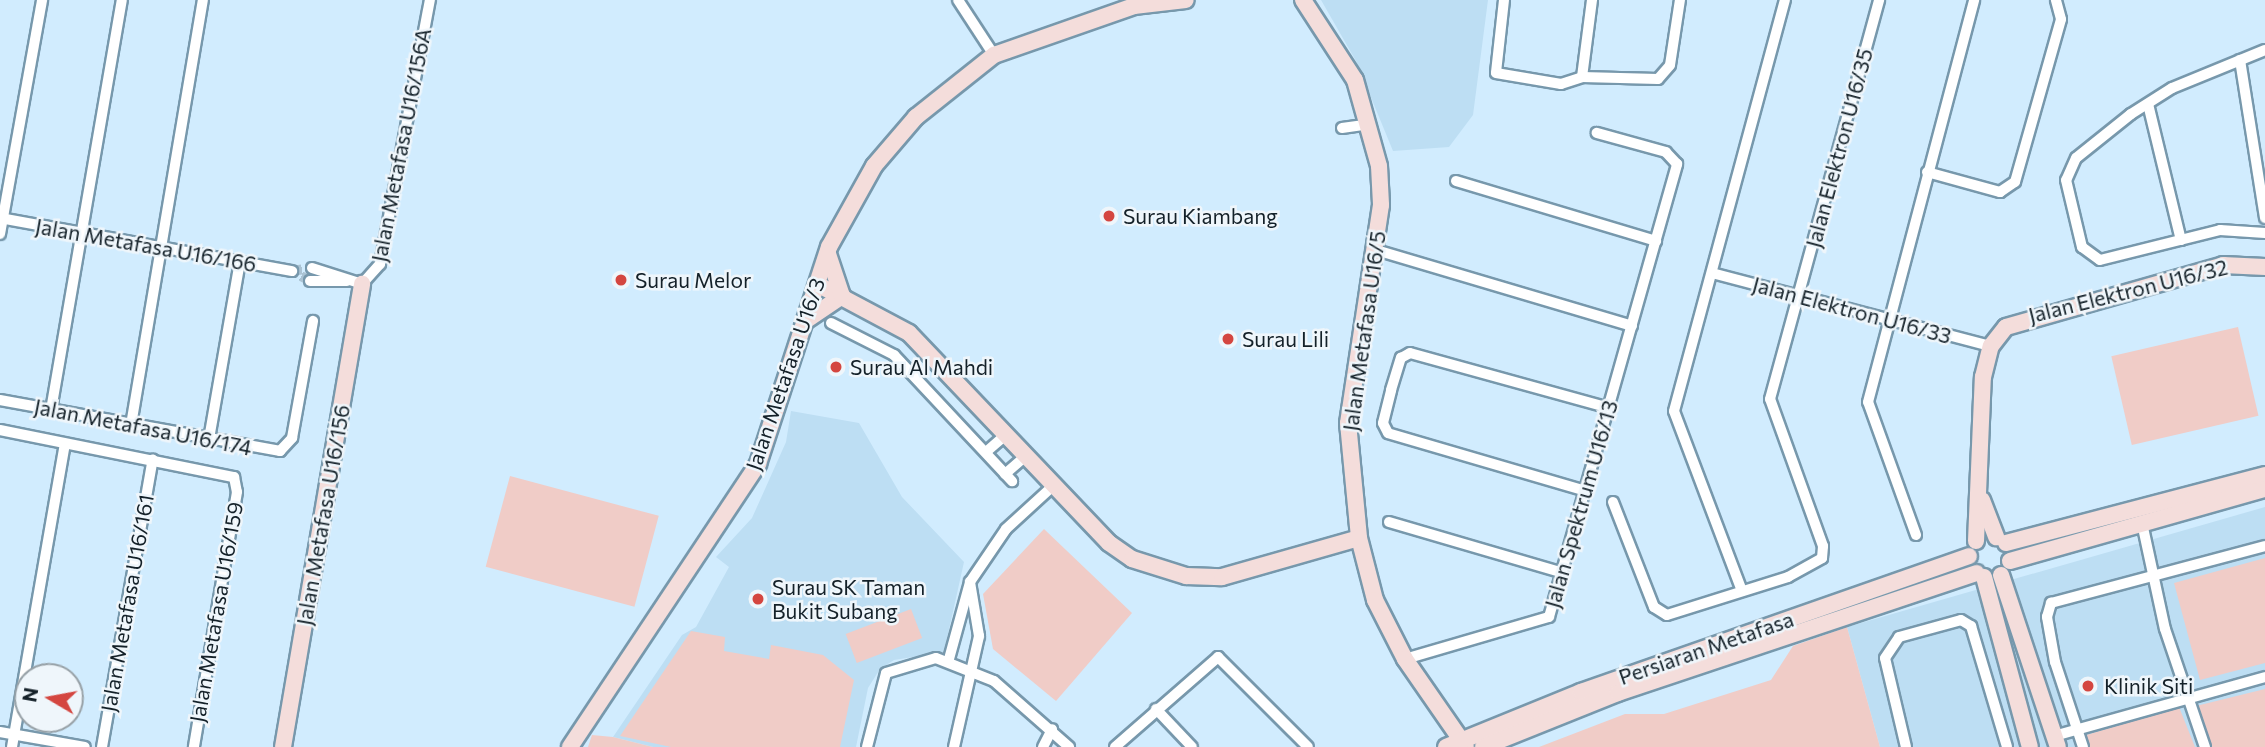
<!DOCTYPE html>
<style>
body{margin:0}
#map{position:relative;width:2265px;height:747px;overflow:hidden;background:#d1ecfe;font-family:Commissioner,sans-serif}
div>[style]{position:absolute}
[style*='--x']{left:calc(var(--x)*1px);top:calc(var(--y)*1px);width:calc(var(--w)*1px);rotate:calc(var(--a)*1deg)}
.built>*{inset:0;background:#bddef3}
.green>*{inset:0;background:#f0ccc7;transform-origin:0 0}
.street-tunnel>*{height:10px;margin-top:-5px;transform-origin:0;background:repeating-linear-gradient(90deg,#abc3d3 0 10px,transparent 0 15px)}
.roads{filter:drop-shadow(2px 0 #7798ac) drop-shadow(-2px 0 #7798ac) drop-shadow(0 2px #7798ac) drop-shadow(0 -2px #7798ac)}
.street>*{height:10px;margin:-5px;padding:0 5px;transform-origin:5px;border-radius:5px;background:#fff}
.secondary>*{height:16px;margin:-8px;padding:0 8px;transform-origin:8px;border-radius:8px;background:#f4dddb}
.dots>*{width:19px;height:19px;translate:-50% -50%;box-sizing:border-box;border:4px solid #eff6fb;border-radius:50%}
span{translate:-50% -50%;white-space:nowrap;text-align:center;line-height:1.15;-webkit-text-stroke:5px #eff6fb;paint-order:stroke}
.street-label{font-size:21px;color:#142129}
.poi-label{font-size:21px;color:#142129}
.left{translate:0 -50%;text-align:left}
.north{position:absolute;left:14px;top:663px;width:70px;height:70px;box-sizing:border-box;background:#eff6fb;border:2px solid #97a1a7;border-radius:50%;rotate:280deg;font-size:19px;font-weight:700;line-height:28px;text-align:center;color:#142129}
.north::after{content:'';display:block;margin:auto;width:24px;height:32px;background:#d44640;clip-path:polygon(50% 0,100% 100%,50% 72%,0 100%)}
</style>
<div id="map">
<div class="built">
<i style="clip-path:polygon(1488px 0,1473px 115px,1449px 147px,1393px 151px,1356px 61px,1321px 0)"></i>
<i style="clip-path:polygon(791px 411px,859px 423px,902px 497px,964px 562px,944px 652px,894px 660px,880px 669px,868px 688px,856px 747px,653px 747px,613px 737px,682px 635px,696px 627px,729px 567px,716px 557px,752px 518px,786px 442px)"></i>
<i style="clip-path:polygon(2265px 507px,2265px 747px,1880px 747px,1847px 627px)"></i>
</div>
<div class="green">
<i style="left:2238px;top:327px;width:91px;height:130px;rotate:77deg"></i>
<i style="left:510px;top:476px;width:154px;height:94px;rotate:15deg"></i>
<i style="clip-path:polygon(1044px 529px,1132px 613px,1056px 701px,993px 649px,983px 594px)"></i>
<i style="clip-path:polygon(2265px 558px,2265px 663px,2200px 680px,2174px 583px)"></i>
<i style="left:911px;top:609px;width:31px;height:70px;rotate:69deg"></i>
<i style="clip-path:polygon(1847px 627px,1880px 747px,1539px 747px,1625px 714px,1664px 714px,1771px 680px,1793px 646px)"></i>
<i style="clip-path:polygon(691px 631px,725px 637px,724px 651px,769px 659px,771px 645px,823px 655px,854px 680px,840px 747px,671px 747px,620px 736px)"></i>
<i style="clip-path:polygon(2265px 689px,2265px 747px,2212px 747px,2196px 706px)"></i>
<i style="clip-path:polygon(2179px 707px,2195px 747px,2088px 747px,2083px 736px)"></i>
<i style="clip-path:polygon(592px 735px,613px 737px,653px 747px,588px 747px)"></i>
</div>
<div class="street-tunnel">
<i style="--x:310;--y:281;--w:21;--a:-151"></i>
<i style="--x:292;--y:271;--w:20;--a:-9"></i>
</div>
<div class="roads">
<div class="street">
<i style="--x:958;--y:0;--w:66;--a:56.8"></i>
<i style="--x:1504;--y:0;--w:73;--a:96.3"></i>
<i style="--x:1496;--y:73;--w:66;--a:9.6"></i>
<i style="--x:1561;--y:84;--w:22;--a:-18"></i>
<i style="--x:1582;--y:77;--w:76;--a:1.5"></i>
<i style="--x:1658;--y:79;--w:18;--a:-49"></i>
<i style="--x:1670;--y:65;--w:66;--a:-81.3"></i>
<i style="--x:2265;--y:50;--w:100;--a:157.8"></i>
<i style="--x:2172;--y:88;--w:49;--a:147.6"></i>
<i style="--x:2131;--y:114;--w:70;--a:141.3"></i>
<i style="--x:2076;--y:158;--w:24;--a:114"></i>
<i style="--x:2066;--y:180;--w:69;--a:76.6"></i>
<i style="--x:2082;--y:247;--w:22;--a:36"></i>
<i style="--x:2100;--y:260;--w:124;--a:-14"></i>
<i style="--x:2220;--y:230;--w:45;--a:3.8"></i>
<i style="--x:2240;--y:60;--w:160;--a:81"></i>
<i style="--x:1582;--y:77;--w:78;--a:-82.6"></i>
<i style="--x:2148;--y:104;--w:140;--a:76.4"></i>
<i style="--x:1342;--y:128;--w:28;--a:-8"></i>
<i style="--x:1927;--y:172;--w:76;--a:15.3"></i>
<i style="--x:2000;--y:192;--w:18;--a:-34"></i>
<i style="--x:2015;--y:182;--w:169;--a:-74.2"></i>
<i style="--x:2061;--y:19;--w:20;--a:-105"></i>
<i style="--x:1456;--y:181;--w:209;--a:16.7"></i>
<i style="--x:0;--y:218;--w:297;--a:10.3"></i>
<i style="--x:0;--y:234;--w:238;--a:-79.8"></i>
<i style="--x:1376;--y:250;--w:267;--a:16.5"></i>
<i style="--x:312;--y:268;--w:52;--a:17.7"></i>
<i style="--x:362;--y:284;--w:27;--a:-48"></i>
<i style="--x:380;--y:264;--w:269;--a:-79.3"></i>
<i style="--x:1712;--y:273;--w:288;--a:14.7"></i>
<i style="--x:310;--y:281;--w:37;--a:0"></i>
<i style="--x:831;--y:323;--w:71;--a:26.9"></i>
<i style="--x:894;--y:355;--w:173;--a:46.9"></i>
<i style="--x:0;--y:400;--w:285;--a:10.3"></i>
<i style="--x:280;--y:451;--w:18;--a:-47"></i>
<i style="--x:292;--y:438;--w:119;--a:-79.8"></i>
<i style="--x:51;--y:410;--w:416;--a:-80.2"></i>
<i style="--x:131;--y:425;--w:431;--a:-80.4"></i>
<i style="--x:0;--y:430;--w:239;--a:11.4"></i>
<i style="--x:234;--y:477;--w:15;--a:79"></i>
<i style="--x:237;--y:492;--w:259;--a:99.6"></i>
<i style="--x:209;--y:439;--w:180;--a:-80.1"></i>
<i style="--x:986;--y:452;--w:28;--a:-41"></i>
<i style="--x:1005;--y:474;--w:29;--a:-41"></i>
<i style="--x:1586;--y:491;--w:206;--a:-163.7"></i>
<i style="--x:1388;--y:433;--w:11;--a:-117"></i>
<i style="--x:1383;--y:423;--w:34;--a:-76"></i>
<i style="--x:1391;--y:390;--w:34;--a:-73"></i>
<i style="--x:1401;--y:358;--w:10;--a:-29"></i>
<i style="--x:1410;--y:353;--w:206;--a:15.4"></i>
<i style="--x:1613;--y:502;--w:113;--a:68.7"></i>
<i style="--x:1654;--y:607;--w:15;--a:32"></i>
<i style="--x:1667;--y:615;--w:127;--a:-17.4"></i>
<i style="--x:1788;--y:577;--w:39;--a:-29"></i>
<i style="--x:1822;--y:558;--w:12;--a:-85"></i>
<i style="--x:1823;--y:546;--w:156;--a:-109.8"></i>
<i style="--x:1770;--y:399;--w:414;--a:-74.7"></i>
<i style="--x:1389;--y:522;--w:181;--a:16.3"></i>
<i style="--x:2142;--y:523;--w:108;--a:77.8"></i>
<i style="--x:2165;--y:629;--w:125;--a:71.3"></i>
<i style="--x:1916;--y:535;--w:141;--a:-109.8"></i>
<i style="--x:1868;--y:402;--w:416;--a:-75.2"></i>
<i style="--x:1742;--y:591;--w:192;--a:-110.7"></i>
<i style="--x:1674;--y:411;--w:426;--a:-74.9"></i>
<i style="--x:949;--y:659;--w:80;--a:-74.7"></i>
<i style="--x:970;--y:582;--w:64;--a:-55.8"></i>
<i style="--x:1006;--y:529;--w:65;--a:-42.5"></i>
<i style="--x:1405;--y:659;--w:150;--a:-16.3"></i>
<i style="--x:1549;--y:617;--w:471;--a:-74.2"></i>
<i style="--x:1677;--y:164;--w:16;--a:-133"></i>
<i style="--x:1666;--y:152;--w:72;--a:-164.6"></i>
<i style="--x:1156;--y:709;--w:52;--a:46.5"></i>
<i style="--x:0;--y:732;--w:86;--a:10"></i>
<i style="--x:2054;--y:736;--w:219;--a:-15.6"></i>
<i style="--x:12;--y:747;--w:308;--a:-80.1"></i>
<i style="--x:102;--y:747;--w:292;--a:-80"></i>
<i style="--x:867;--y:747;--w:76;--a:-75.6"></i>
<i style="--x:886;--y:673;--w:52;--a:-16.7"></i>
<i style="--x:936;--y:658;--w:62;--a:21.6"></i>
<i style="--x:994;--y:681;--w:100;--a:41.3"></i>
<i style="--x:954;--y:747;--w:114;--a:-77.3"></i>
<i style="--x:979;--y:636;--w:55;--a:-99.5"></i>
<i style="--x:1043;--y:747;--w:20;--a:-63"></i>
<i style="--x:1115;--y:747;--w:137;--a:-41.1"></i>
<i style="--x:1218;--y:657;--w:127;--a:45"></i>
<i style="--x:1906;--y:747;--w:91;--a:-103.3"></i>
<i style="--x:1885;--y:658;--w:25;--a:-56"></i>
<i style="--x:1899;--y:637;--w:64;--a:-15.3"></i>
<i style="--x:1961;--y:620;--w:12;--a:31"></i>
<i style="--x:1971;--y:626;--w:126;--a:73.4"></i>
<i style="--x:2083;--y:747;--w:89;--a:-108.2"></i>
<i style="--x:2055;--y:662;--w:46;--a:-100.1"></i>
<i style="--x:2047;--y:617;--w:15;--a:-74"></i>
<i style="--x:2051;--y:603;--w:221;--a:-14.9"></i>
</div>
<div class="secondary">
<i style="--x:1303;--y:0;--w:95;--a:57"></i>
<i style="--x:1355;--y:80;--w:89;--a:74.4"></i>
<i style="--x:1379;--y:166;--w:39;--a:87"></i>
<i style="--x:1381;--y:205;--w:220;--a:98.6"></i>
<i style="--x:1348;--y:423;--w:116;--a:84.5"></i>
<i style="--x:1359;--y:538;--w:64;--a:75.5"></i>
<i style="--x:1375;--y:600;--w:66;--a:63"></i>
<i style="--x:1405;--y:659;--w:107;--a:55.3"></i>
<i style="--x:817;--y:284;--w:104;--a:28"></i>
<i style="--x:909;--y:333;--w:290;--a:46.4"></i>
<i style="--x:1109;--y:543;--w:28;--a:35"></i>
<i style="--x:1132;--y:559;--w:57;--a:17.5"></i>
<i style="--x:1186;--y:576;--w:36;--a:2"></i>
<i style="--x:1222;--y:577;--w:142;--a:-15.9"></i>
<i style="--x:805;--y:321;--w:45;--a:-34"></i>
<i style="--x:842;--y:296;--w:44;--a:-108.4"></i>
<i style="--x:1982;--y:500;--w:40;--a:69"></i>
<i style="--x:1976;--y:541;--w:164;--a:-87.6"></i>
<i style="--x:1983;--y:377;--w:32;--a:-76"></i>
<i style="--x:1991;--y:346;--w:24;--a:-52"></i>
<i style="--x:2006;--y:327;--w:226;--a:-15.9"></i>
<i style="--x:2223;--y:265;--w:42;--a:2.7"></i>
<i style="--x:2006;--y:543;--w:268;--a:-14.7"></i>
<i style="--x:2010;--y:561;--w:265;--a:-15.8"></i>
<i style="--x:2001;--y:575;--w:181;--a:71.7"></i>
<i style="--x:1984;--y:577;--w:176;--a:74.9"></i>
<i style="--x:283;--y:747;--w:470;--a:-80.3"></i>
<i style="--x:570;--y:747;--w:340;--a:-56.4"></i>
<i style="--x:758;--y:464;--w:228;--a:-71.9"></i>
<i style="--x:829;--y:247;--w:93;--a:-60.9"></i>
<i style="--x:874;--y:166;--w:65;--a:-49.4"></i>
<i style="--x:916;--y:117;--w:100;--a:-38.5"></i>
<i style="--x:994;--y:55;--w:148;--a:-19.3"></i>
<i style="--x:1134;--y:6;--w:52;--a:-6.6"></i>
<i style="--x:1446;--y:747;--w:146;--a:-22.2"></i>
<i style="--x:1581;--y:692;--w:411;--a:-19.3"></i>
<i style="--x:1483;--y:747;--w:145;--a:-21.8"></i>
<i style="--x:1618;--y:693;--w:378;--a:-18.5"></i>
</div>
</div>
<div class="dots">
<i style="left:1109px;top:216px;background:#d44640"></i>
<i style="left:621px;top:280px;background:#d44640"></i>
<i style="left:1228px;top:339px;background:#d44640"></i>
<i style="left:836px;top:367px;background:#d44640"></i>
<i style="left:758px;top:599px;background:#d44640"></i>
<i style="left:2088px;top:686px;background:#d44640"></i>
</div>
<div class="street-label">
<span style="left:401px;top:145px;rotate:-79deg">Jalan Metafasa U16/156A</span>
<span style="left:1839px;top:148px;rotate:-75deg">Jalan Elektron U16/35</span>
<span style="left:146px;top:245px;rotate:10deg">Jalan Metafasa U16/166</span>
<span style="left:2128px;top:291px;rotate:-14deg">Jalan Elektron U16/32</span>
<span style="left:1852px;top:310px;rotate:15deg">Jalan Elektron U16/33</span>
<span style="left:1364px;top:331px;rotate:-82deg">Jalan Metafasa U16/5</span>
<span style="left:785px;top:374px;rotate:-71deg">Jalan Metafasa U16/3</span>
<span style="left:143px;top:427px;rotate:11deg">Jalan Metafasa U16/174</span>
<span style="left:1581px;top:504px;rotate:-74deg">Jalan Spektrum U16/13</span>
<span style="left:323px;top:515px;rotate:-80deg">Jalan Metafasa U16/156</span>
<span style="left:127px;top:603px;rotate:-80deg">Jalan Metafasa U16/161</span>
<span style="left:216px;top:612px;rotate:-80deg">Jalan Metafasa U16/159</span>
<span style="left:1706px;top:648px;rotate:-19deg">Persiaran Metafasa</span>
</div>
<div class="poi-label">
<span class="left" style="left:1123px;top:216px">Surau Kiambang</span>
<span class="left" style="left:635px;top:280px">Surau Melor</span>
<span class="left" style="left:1242px;top:339px">Surau Lili</span>
<span class="left" style="left:850px;top:367px">Surau Al Mahdi</span>
<span class="left" style="left:772px;top:599px">Surau SK Taman<br>Bukit Subang</span>
<span class="left" style="left:2104px;top:686px">Klinik Siti</span>
</div>
<div class="north">N</div>
</div>
